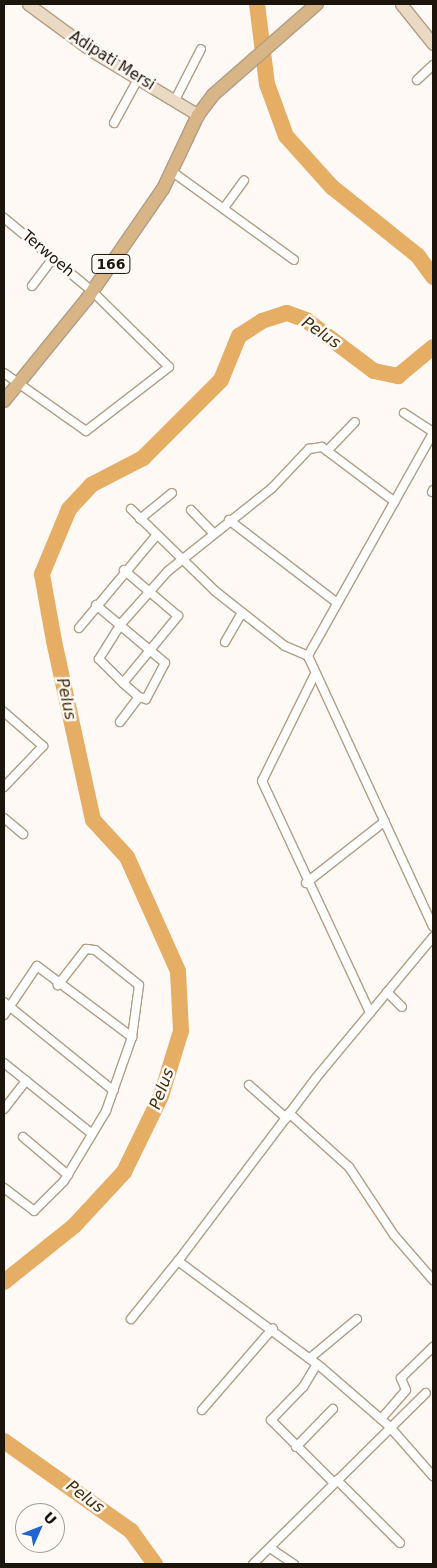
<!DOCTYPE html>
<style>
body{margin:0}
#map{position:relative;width:437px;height:1568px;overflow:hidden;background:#fef9f4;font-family:"DejaVu Sans",sans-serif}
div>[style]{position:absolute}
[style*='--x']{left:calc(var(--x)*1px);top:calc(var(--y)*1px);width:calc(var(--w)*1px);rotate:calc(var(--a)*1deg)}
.river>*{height:16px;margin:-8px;padding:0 8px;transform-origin:8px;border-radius:8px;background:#e6ad65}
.roads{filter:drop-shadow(1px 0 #b39e86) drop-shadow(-1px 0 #b39e86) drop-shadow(0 1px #b39e86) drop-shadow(0 -1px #b39e86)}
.street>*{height:8px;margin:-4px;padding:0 4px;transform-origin:4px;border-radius:4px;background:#fff}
.secondary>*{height:11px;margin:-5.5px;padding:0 5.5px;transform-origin:5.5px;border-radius:5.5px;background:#ebdac3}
.primary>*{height:12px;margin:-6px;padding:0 6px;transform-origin:6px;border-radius:6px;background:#d7b587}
span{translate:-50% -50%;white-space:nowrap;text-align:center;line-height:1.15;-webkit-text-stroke:5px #fef9f4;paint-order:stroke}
.shield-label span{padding:1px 4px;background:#fef9f4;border:1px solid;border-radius:4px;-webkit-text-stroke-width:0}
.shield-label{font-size:14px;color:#1c150c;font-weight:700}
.street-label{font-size:15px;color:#1c150c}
.water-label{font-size:16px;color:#442d0d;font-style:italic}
.frame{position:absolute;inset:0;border:5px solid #1c150c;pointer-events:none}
.north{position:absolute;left:15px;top:1503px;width:50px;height:50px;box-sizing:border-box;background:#fef9f4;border:1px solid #a49e97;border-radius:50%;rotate:46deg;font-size:14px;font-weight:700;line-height:20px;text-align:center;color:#1c150c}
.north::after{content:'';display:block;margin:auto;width:18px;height:22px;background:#2265d1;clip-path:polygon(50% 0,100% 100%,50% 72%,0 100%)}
</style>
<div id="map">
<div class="river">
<i style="--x:257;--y:4;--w:81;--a:82.9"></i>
<i style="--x:267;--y:84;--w:55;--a:69.9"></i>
<i style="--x:286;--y:136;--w:69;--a:48"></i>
<i style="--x:332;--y:187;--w:110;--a:38.7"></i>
<i style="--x:418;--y:256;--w:26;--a:54"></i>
<i style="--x:4;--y:1282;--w:90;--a:-38.7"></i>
<i style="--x:74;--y:1226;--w:74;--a:-47.2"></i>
<i style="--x:124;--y:1172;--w:85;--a:-64"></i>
<i style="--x:161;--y:1096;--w:68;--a:-72.9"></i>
<i style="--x:181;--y:1031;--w:60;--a:-92.9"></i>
<i style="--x:178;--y:971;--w:125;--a:-114.1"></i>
<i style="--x:127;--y:857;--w:50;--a:-132.6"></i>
<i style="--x:93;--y:820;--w:183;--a:-102.3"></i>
<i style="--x:54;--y:641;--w:68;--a:-100.2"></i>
<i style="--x:42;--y:574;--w:70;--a:-67.4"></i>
<i style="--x:69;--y:509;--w:33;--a:-47"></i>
<i style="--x:91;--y:485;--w:59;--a:-27.4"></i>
<i style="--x:143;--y:458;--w:110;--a:-45"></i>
<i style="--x:221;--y:380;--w:48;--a:-67.8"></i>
<i style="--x:239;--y:336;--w:27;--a:-33"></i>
<i style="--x:262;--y:321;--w:26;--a:-18"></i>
<i style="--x:287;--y:313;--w:20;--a:20"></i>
<i style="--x:306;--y:320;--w:85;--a:36.9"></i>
<i style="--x:374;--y:371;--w:25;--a:12"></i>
<i style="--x:398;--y:376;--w:45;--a:-39.6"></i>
<i style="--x:4;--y:1441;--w:156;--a:35.3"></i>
<i style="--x:131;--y:1531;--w:41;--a:54"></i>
</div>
<div class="roads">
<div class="street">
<i style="--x:417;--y:80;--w:22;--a:-43"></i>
<i style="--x:175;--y:100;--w:57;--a:-63"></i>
<i style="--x:114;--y:123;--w:50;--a:-61.4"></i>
<i style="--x:174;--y:173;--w:148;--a:35.9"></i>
<i style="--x:224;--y:208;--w:34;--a:-54"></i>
<i style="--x:4;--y:218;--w:114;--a:39.7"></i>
<i style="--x:92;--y:291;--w:108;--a:44.6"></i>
<i style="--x:169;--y:367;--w:105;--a:142.4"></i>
<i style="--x:86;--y:431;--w:100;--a:-144.7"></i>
<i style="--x:32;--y:286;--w:35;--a:-53"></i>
<i style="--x:404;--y:413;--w:35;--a:33"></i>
<i style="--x:433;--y:433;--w:256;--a:119.3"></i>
<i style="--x:308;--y:656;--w:298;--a:65.2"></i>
<i style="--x:327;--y:451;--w:40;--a:-46"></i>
<i style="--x:432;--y:492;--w:2;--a:-63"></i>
<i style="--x:131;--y:509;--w:117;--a:44.3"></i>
<i style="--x:215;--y:591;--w:89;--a:38.2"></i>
<i style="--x:285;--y:646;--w:25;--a:23"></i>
<i style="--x:191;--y:510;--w:32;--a:46"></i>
<i style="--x:140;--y:519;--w:41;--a:-39.1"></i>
<i style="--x:229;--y:520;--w:135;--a:37.5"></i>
<i style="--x:96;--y:605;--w:90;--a:40"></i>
<i style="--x:165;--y:663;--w:41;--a:117.8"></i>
<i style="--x:146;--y:699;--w:7;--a:-164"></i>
<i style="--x:79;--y:628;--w:120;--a:-50.1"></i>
<i style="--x:225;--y:642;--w:34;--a:-60"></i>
<i style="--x:314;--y:676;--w:117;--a:116.3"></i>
<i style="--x:262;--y:781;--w:256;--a:65"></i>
<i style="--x:123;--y:683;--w:34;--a:-135"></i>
<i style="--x:99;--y:659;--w:40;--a:-58"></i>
<i style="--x:120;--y:625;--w:72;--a:-48.4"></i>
<i style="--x:168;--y:571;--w:133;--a:-38.6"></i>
<i style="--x:272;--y:488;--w:54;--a:-46.5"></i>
<i style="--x:309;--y:449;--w:13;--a:-9"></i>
<i style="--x:322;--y:447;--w:91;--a:37"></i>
<i style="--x:4;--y:712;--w:52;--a:41.1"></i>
<i style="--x:43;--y:746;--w:57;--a:133.6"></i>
<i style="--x:120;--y:722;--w:31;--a:-53"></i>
<i style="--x:139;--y:697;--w:21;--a:-139"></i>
<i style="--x:123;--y:683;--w:87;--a:-50.6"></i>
<i style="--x:178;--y:616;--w:71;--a:-139.6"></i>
<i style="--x:4;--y:818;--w:25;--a:40"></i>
<i style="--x:306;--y:883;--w:100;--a:-38.1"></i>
<i style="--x:433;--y:937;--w:183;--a:129.7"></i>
<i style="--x:316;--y:1078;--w:229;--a:127"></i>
<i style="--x:178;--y:1261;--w:179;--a:36.6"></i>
<i style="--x:322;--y:1368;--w:89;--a:40.9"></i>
<i style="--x:389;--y:1426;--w:67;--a:48.7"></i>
<i style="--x:387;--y:992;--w:21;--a:45"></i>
<i style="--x:4;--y:1002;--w:141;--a:39"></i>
<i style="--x:4;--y:1015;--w:59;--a:-56"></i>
<i style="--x:37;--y:966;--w:119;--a:36.8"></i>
<i style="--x:4;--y:1063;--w:113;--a:38.9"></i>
<i style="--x:249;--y:1085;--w:50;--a:41.7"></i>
<i style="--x:4;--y:1109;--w:36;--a:-52"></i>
<i style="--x:289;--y:1113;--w:81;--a:42"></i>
<i style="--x:349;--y:1167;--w:82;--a:56.5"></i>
<i style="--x:394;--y:1235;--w:60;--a:49.1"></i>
<i style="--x:23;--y:1137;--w:59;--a:40.2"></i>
<i style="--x:4;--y:1188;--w:38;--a:37"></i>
<i style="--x:34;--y:1211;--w:42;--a:-45"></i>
<i style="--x:64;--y:1181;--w:82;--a:-59"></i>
<i style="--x:106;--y:1111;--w:78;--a:-70.6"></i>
<i style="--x:132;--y:1037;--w:52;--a:-82.3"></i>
<i style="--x:139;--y:985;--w:56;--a:-141.5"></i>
<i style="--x:95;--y:950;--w:9;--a:-174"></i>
<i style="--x:86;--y:949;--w:46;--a:127.9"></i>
<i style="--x:131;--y:1319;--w:75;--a:-51"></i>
<i style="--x:310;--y:1358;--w:61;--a:-39.7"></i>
<i style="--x:317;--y:1364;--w:27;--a:121"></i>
<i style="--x:303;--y:1387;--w:46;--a:134.1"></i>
<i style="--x:271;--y:1420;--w:89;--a:45"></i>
<i style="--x:202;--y:1410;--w:108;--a:-49.1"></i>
<i style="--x:381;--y:1419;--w:38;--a:-49"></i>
<i style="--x:406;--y:1390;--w:13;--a:-113"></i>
<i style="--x:401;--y:1378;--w:45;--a:-44.1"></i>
<i style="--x:296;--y:1447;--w:53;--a:-45.8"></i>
<i style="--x:337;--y:1480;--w:89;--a:45"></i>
<i style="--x:270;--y:1548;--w:29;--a:34"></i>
<i style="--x:253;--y:1564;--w:243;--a:-44.7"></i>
</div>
<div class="secondary">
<i style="--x:28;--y:4;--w:79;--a:36.3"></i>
<i style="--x:92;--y:51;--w:124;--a:31.1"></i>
<i style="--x:401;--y:4;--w:51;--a:51.3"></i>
</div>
<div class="primary">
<i style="--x:4;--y:401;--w:132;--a:-50.9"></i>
<i style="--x:87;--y:299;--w:134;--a:-55.4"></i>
<i style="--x:163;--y:189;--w:82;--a:-64.7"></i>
<i style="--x:198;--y:115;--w:25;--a:-53"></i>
<i style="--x:213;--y:95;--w:138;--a:-41.2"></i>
</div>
</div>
<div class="shield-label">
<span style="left:111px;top:264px">166</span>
</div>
<div class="street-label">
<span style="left:112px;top:61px;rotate:32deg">Adipati Mersi</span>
<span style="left:48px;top:254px;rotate:40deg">Terwoeh</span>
</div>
<div class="water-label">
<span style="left:321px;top:333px;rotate:34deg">Pelus</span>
<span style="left:66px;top:699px;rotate:78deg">Pelus</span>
<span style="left:162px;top:1089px;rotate:-70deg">Pelus</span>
<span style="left:85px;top:1497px;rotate:37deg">Pelus</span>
</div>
<div class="frame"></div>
<div class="north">U</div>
</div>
